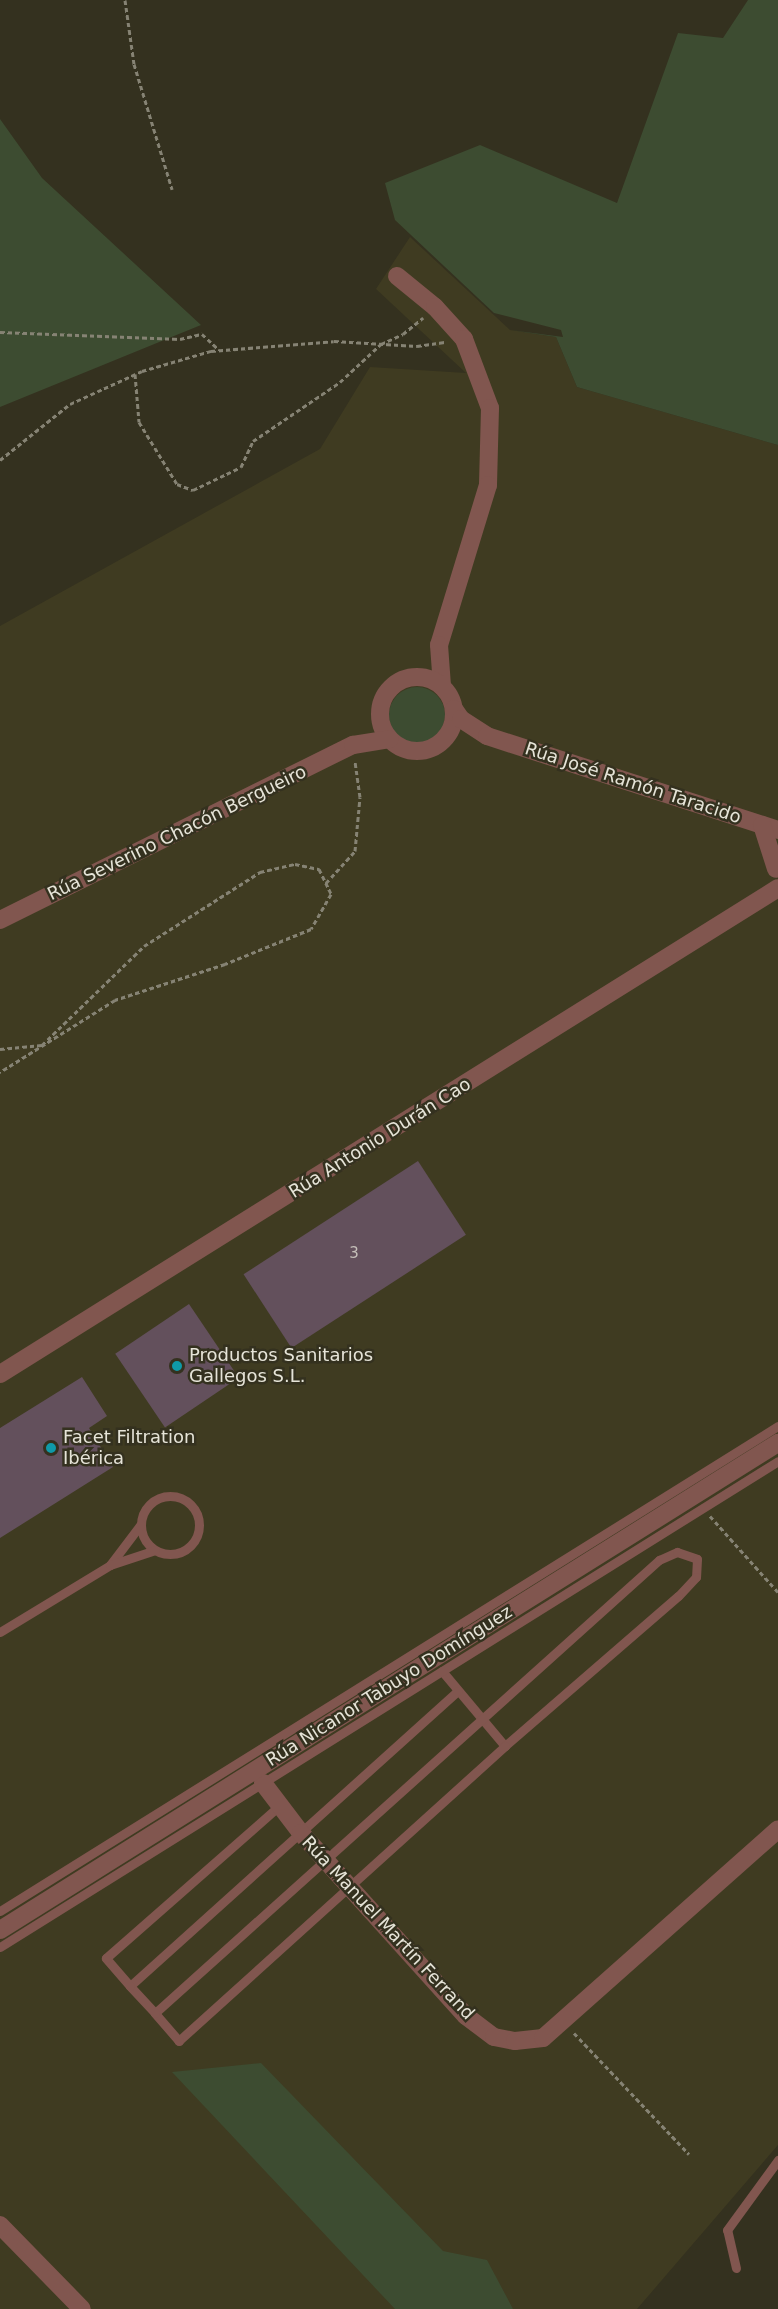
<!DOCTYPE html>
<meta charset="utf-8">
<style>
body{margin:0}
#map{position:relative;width:778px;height:2309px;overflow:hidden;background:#34311f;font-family:"DejaVu Sans",sans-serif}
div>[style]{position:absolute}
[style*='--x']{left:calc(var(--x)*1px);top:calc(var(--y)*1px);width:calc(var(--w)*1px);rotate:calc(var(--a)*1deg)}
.built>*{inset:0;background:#3f3b21}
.green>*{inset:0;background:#3d4c31}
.round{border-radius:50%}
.building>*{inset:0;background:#63505c;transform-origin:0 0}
.path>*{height:3px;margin-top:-1.5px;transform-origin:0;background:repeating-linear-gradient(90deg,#868374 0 4.5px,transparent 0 7.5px)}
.lane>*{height:9px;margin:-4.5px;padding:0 4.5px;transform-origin:4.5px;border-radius:4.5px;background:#81564f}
.lane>.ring{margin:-4.5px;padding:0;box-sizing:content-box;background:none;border:9px solid #81564f;border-radius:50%}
.street>*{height:18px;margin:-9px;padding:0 9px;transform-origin:9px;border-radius:9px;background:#81564f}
.street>.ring{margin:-9px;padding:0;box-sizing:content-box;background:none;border:18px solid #81564f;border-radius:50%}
.dots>*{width:16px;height:16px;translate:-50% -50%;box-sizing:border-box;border:3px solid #34311f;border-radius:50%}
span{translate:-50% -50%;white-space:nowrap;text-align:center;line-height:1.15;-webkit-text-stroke:5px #34311f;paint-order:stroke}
.number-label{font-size:15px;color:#c5bfb9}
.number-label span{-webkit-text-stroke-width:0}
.street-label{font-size:18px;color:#e6e4d8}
.poi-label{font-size:18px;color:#e6e4d8}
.left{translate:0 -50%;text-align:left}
</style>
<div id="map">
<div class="built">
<i style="clip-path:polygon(410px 237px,510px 330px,556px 337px,577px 387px,778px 445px,778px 2145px,637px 2309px,0 2309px,0 626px,320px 449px,370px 367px,466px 373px,376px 289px)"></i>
</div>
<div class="green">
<i style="clip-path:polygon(748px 0,778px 0,778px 445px,577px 387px,556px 337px,510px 330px,563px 337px,561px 330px,494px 313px,395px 220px,385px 183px,480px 145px,617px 203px,678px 33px,723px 38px)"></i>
<i style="clip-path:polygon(0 119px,42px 178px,201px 325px,0 407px)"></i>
<i class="round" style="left:389px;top:687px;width:56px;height:56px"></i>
<i style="clip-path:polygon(261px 2063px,443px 2251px,487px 2260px,513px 2309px,395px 2309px,172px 2072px)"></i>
</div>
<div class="building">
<i style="left:418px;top:1161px;width:88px;height:208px;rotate:57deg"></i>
<i style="left:189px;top:1304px;width:89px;height:89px;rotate:56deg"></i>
<i style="clip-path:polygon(82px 1377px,107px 1416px,89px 1428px,113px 1467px,0 1538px,0 1428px)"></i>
</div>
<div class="path">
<i style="--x:125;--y:0;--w:65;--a:82"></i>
<i style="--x:134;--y:64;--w:131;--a:73.1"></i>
<i style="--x:0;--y:332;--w:180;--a:2.2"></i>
<i style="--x:180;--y:339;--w:23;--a:-13"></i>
<i style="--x:202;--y:334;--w:23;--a:43"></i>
<i style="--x:135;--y:374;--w:48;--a:85.2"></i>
<i style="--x:139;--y:422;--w:73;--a:58.5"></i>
<i style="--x:177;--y:484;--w:17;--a:21"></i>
<i style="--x:193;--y:490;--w:53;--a:-25.6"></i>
<i style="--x:241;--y:467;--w:29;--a:-65"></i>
<i style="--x:253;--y:441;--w:105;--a:-34.1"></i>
<i style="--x:340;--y:382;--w:56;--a:-42.8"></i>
<i style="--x:381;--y:344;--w:24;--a:-24"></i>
<i style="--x:403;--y:334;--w:26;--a:-39"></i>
<i style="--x:0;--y:460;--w:90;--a:-38.7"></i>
<i style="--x:70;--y:404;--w:79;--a:-24.6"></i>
<i style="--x:142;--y:371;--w:72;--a:-16.2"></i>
<i style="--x:211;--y:351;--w:123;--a:-4.6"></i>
<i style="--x:334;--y:341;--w:83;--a:3.4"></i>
<i style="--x:417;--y:346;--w:28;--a:-8"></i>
<i style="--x:326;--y:883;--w:43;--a:-47.8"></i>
<i style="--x:355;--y:851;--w:54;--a:-84.7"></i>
<i style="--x:360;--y:797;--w:35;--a:-98"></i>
<i style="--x:0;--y:1049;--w:42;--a:-5.4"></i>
<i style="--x:42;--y:1045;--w:142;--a:-44.1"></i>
<i style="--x:144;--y:946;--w:138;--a:-32.5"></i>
<i style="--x:260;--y:872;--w:36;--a:-13"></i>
<i style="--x:295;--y:864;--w:25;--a:12"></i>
<i style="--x:319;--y:869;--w:28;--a:64"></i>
<i style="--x:331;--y:894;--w:40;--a:119.7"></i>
<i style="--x:311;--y:929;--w:93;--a:157.9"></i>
<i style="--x:225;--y:964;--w:116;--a:161.9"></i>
<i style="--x:115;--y:1000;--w:136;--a:147.9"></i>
<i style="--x:710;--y:1516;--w:102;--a:48.2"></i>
<i style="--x:574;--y:2033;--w:167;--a:46.5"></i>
</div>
<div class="lane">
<i class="ring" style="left:141px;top:1496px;width:49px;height:49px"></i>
<i style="--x:110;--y:1565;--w:51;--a:-52.9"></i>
<i style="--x:0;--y:1632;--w:129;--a:-31.3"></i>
<i style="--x:110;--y:1565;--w:47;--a:-18.4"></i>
<i style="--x:442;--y:1671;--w:98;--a:50"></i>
<i style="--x:0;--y:1911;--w:917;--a:-31.94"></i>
<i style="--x:0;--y:1947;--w:917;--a:-31.99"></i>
<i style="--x:130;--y:1986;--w:441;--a:-42"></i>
<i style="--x:155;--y:2013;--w:678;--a:-41.95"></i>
<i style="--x:659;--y:1560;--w:20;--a:-24"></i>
<i style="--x:677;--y:1552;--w:21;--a:19"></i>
<i style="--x:697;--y:1559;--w:18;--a:93"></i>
<i style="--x:696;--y:1577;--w:26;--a:133"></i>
<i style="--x:678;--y:1596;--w:229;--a:139.1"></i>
<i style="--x:505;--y:1746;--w:440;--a:137.9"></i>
<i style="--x:179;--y:2041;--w:37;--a:-131"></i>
<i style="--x:155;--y:2013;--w:37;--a:-133"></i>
<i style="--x:130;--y:1986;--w:37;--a:-131"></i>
<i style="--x:106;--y:1958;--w:230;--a:-41.3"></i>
<i style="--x:736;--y:2268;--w:39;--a:-103"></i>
<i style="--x:727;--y:2230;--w:87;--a:-53.9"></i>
</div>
<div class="street">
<i style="--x:397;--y:276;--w:49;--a:39.2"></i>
<i style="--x:435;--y:307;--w:43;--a:47.8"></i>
<i style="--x:464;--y:339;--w:74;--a:69.4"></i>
<i style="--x:490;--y:408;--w:77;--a:91.5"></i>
<i style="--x:488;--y:485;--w:167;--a:107"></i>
<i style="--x:439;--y:645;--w:41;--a:85.8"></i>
<i class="ring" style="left:380px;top:677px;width:56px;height:56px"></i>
<i style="--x:454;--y:709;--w:12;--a:55"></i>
<i style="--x:461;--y:719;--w:31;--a:33"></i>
<i style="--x:487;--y:736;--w:306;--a:17.9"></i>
<i style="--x:762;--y:825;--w:46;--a:72.3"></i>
<i style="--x:0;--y:920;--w:394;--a:-26.4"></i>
<i style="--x:353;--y:745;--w:37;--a:-9"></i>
<i style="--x:0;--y:1374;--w:917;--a:-31.99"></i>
<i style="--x:263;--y:1783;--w:63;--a:52.8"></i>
<i style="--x:301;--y:1833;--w:246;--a:48"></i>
<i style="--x:466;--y:2016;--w:35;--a:37"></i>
<i style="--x:494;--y:2037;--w:21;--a:11"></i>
<i style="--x:515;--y:2041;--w:28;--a:-6"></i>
<i style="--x:543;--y:2038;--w:314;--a:-41.6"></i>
<i style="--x:0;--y:1930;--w:918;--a:-32.05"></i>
<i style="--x:0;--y:2225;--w:117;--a:45.7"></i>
</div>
<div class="dots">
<i style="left:177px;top:1366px;background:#0f9aa8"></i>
<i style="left:51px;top:1448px;background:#0f9aa8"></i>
</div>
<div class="number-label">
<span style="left:354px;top:1254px">3</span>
</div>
<div class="street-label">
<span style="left:633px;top:783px;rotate:18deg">Rúa José Ramón Taracido</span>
<span style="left:177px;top:833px;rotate:-26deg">Rúa Severino Chacón Bergueiro</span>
<span style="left:380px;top:1138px;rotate:-32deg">Rúa Antonio Durán Cao</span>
<span style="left:389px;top:1686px;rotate:-32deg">Rúa Nicanor Tabuyo Domínguez</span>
<span style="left:388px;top:1928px;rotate:47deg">Rúa Manuel Martín Ferrand</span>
</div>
<div class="poi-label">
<span class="left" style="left:189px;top:1366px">Productos Sanitarios<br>Gallegos S.L.</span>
<span class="left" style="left:63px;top:1448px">Facet Filtration<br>Ibérica</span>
</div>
</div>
